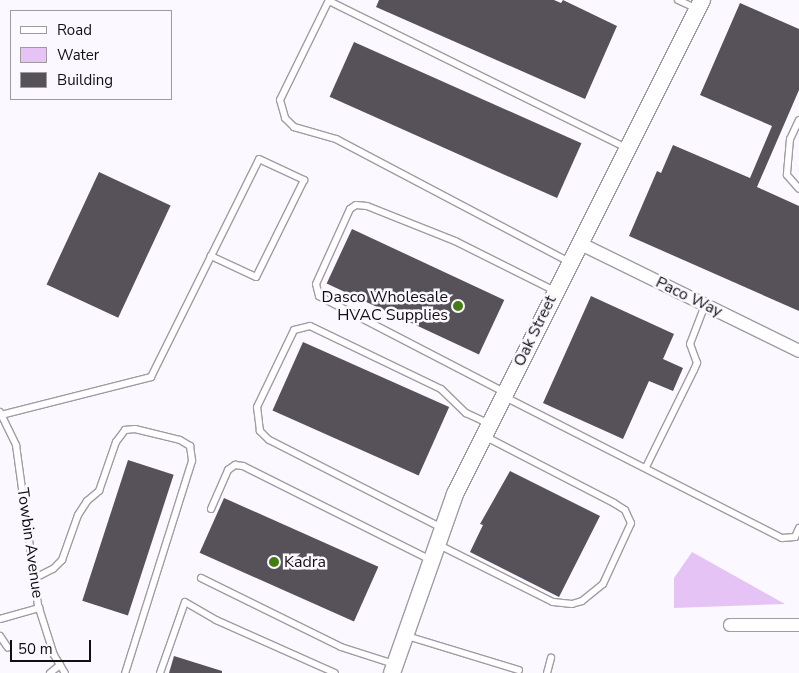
<!DOCTYPE html>
<style>
body{margin:0}
#map{position:relative;width:799px;height:673px;overflow:hidden;background:#fcf8ff;font-family:"Nunito Sans",sans-serif}
div>[style]{position:absolute}
[style*='--x']{left:calc(var(--x)*1px);top:calc(var(--y)*1px);width:calc(var(--w)*1px);rotate:calc(var(--a)*1deg)}
.water>*{inset:0;background:#e5c4f5}
.building>*{inset:0;background:#575259;transform-origin:0 0}
.roads{filter:drop-shadow(1px 0 #a19ca3) drop-shadow(-1px 0 #a19ca3) drop-shadow(0 1px #a19ca3) drop-shadow(0 -1px #a19ca3)}
.service>*{height:6px;margin:-3px;padding:0 3px;transform-origin:3px;border-radius:3px;background:#fff}
.minor>*{height:12px;margin:-6px;padding:0 6px;transform-origin:6px;border-radius:6px;background:#fff}
.tertiary>*{height:16px;margin:-8px;padding:0 8px;transform-origin:8px;border-radius:8px;background:#fff}
.dots>*{width:14px;height:14px;translate:-50% -50%;box-sizing:border-box;border:2px solid #fcf8ff;border-radius:50%}
span{translate:-50% -50%;white-space:nowrap;text-align:center;line-height:1.15;-webkit-text-stroke:5px #fcf8ff;paint-order:stroke}
.poi-label{font-size:16px;color:#110f12}
.right{translate:-100% -50%;text-align:right}
.left{translate:0 -50%;text-align:left}
.street-label{font-size:16px;color:#110f12}
.legend{position:absolute;left:10px;top:10px;width:162px;height:90px;box-sizing:border-box;background:#fcf8ff;border:1px solid #9e9ba0;margin:0;padding:6px 9px;list-style:none;font-size:15px;color:#110f12}
.legend li{display:flex;align-items:center;gap:10px;height:25px}
.legend b{width:25px;border:1px solid #9e9ba0}
.scale{position:absolute;left:10px;top:640px;width:81px;height:22px;box-sizing:border-box;border:2px solid #110f12;border-top:0;padding-left:6px;font-size:15px;line-height:18px;white-space:nowrap;color:#110f12;-webkit-text-stroke:4px #fcf8ff;paint-order:stroke}
</style>
<div id="map">
<div class="water">
<i style="clip-path:polygon(692px 552px,785px 604px,674px 608px,674px 578px)"></i>
</div>
<div class="building">
<i style="clip-path:polygon(379px 0,554px 0,561px 3px,563px 0,617px 26px,585px 99px,376px 7px)"></i>
<i style="clip-path:polygon(740px 3px,799px 29px,799px 90px,757px 187px,799px 206px,799px 311px,629px 236px,657px 171px,661px 173px,673px 145px,750px 178px,772px 126px,700px 95px)"></i>
<i style="left:354px;top:42px;width:249px;height:60px;rotate:24deg"></i>
<i style="left:99px;top:172px;width:79px;height:124px;rotate:25deg"></i>
<i style="left:352px;top:229px;width:168px;height:60px;rotate:25deg"></i>
<i style="clip-path:polygon(591px 296px,674px 334px,663px 359px,683px 368px,673px 391px,649px 381px,623px 439px,543px 403px)"></i>
<i style="left:303px;top:342px;width:160px;height:75px;rotate:24deg"></i>
<i style="left:128px;top:460px;width:48px;height:148px;rotate:18deg"></i>
<i style="clip-path:polygon(510px 471px,600px 516px,559px 597px,470px 552px,483px 525px,480px 524px)"></i>
<i style="left:224px;top:498px;width:169px;height:60px;rotate:24deg"></i>
<i style="clip-path:polygon(174px 656px,222px 671px,222px 673px,169px 673px)"></i>
</div>
<div class="roads">
<div class="service">
<i style="--x:329;--y:0;--w:111;--a:116.1"></i>
<i style="--x:280;--y:100;--w:19;--a:74"></i>
<i style="--x:285;--y:118;--w:13;--a:45"></i>
<i style="--x:294;--y:127;--w:44;--a:15.9"></i>
<i style="--x:336;--y:139;--w:263;--a:27.8"></i>
<i style="--x:678;--y:0;--w:21;--a:25"></i>
<i style="--x:329;--y:1;--w:331;--a:26.3"></i>
<i style="--x:799;--y:120;--w:21;--a:115"></i>
<i style="--x:790;--y:139;--w:36;--a:95"></i>
<i style="--x:787;--y:175;--w:18;--a:49"></i>
<i style="--x:504;--y:392;--w:208;--a:-152.6"></i>
<i style="--x:319;--y:296;--w:12;--a:-104"></i>
<i style="--x:316;--y:284;--w:82;--a:-65.6"></i>
<i style="--x:350;--y:209;--w:7;--a:-34"></i>
<i style="--x:356;--y:205;--w:11;--a:5"></i>
<i style="--x:367;--y:206;--w:95;--a:21.7"></i>
<i style="--x:455;--y:241;--w:112;--a:26.6"></i>
<i style="--x:505;--y:397;--w:311;--a:27"></i>
<i style="--x:782;--y:538;--w:13;--a:-4"></i>
<i style="--x:795;--y:537;--w:10;--a:-66"></i>
<i style="--x:0;--y:412;--w:37;--a:64"></i>
<i style="--x:16;--y:445;--w:162;--a:82.2"></i>
<i style="--x:38;--y:605;--w:52;--a:72.3"></i>
<i style="--x:54;--y:655;--w:21;--a:59"></i>
<i style="--x:1;--y:415;--w:155;--a:-14.2"></i>
<i style="--x:151;--y:377;--w:243;--a:-63.6"></i>
<i style="--x:259;--y:159;--w:50;--a:25"></i>
<i style="--x:304;--y:180;--w:108;--a:116.3"></i>
<i style="--x:256;--y:277;--w:50;--a:-155"></i>
<i style="--x:646;--y:467;--w:108;--a:-63.7"></i>
<i style="--x:694;--y:370;--w:8;--a:-67"></i>
<i style="--x:697;--y:363;--w:20;--a:-110"></i>
<i style="--x:690;--y:344;--w:42;--a:-69"></i>
<i style="--x:211;--y:509;--w:43;--a:-66.4"></i>
<i style="--x:228;--y:470;--w:9;--a:-36"></i>
<i style="--x:235;--y:465;--w:8;--a:7"></i>
<i style="--x:243;--y:466;--w:210;--a:26.6"></i>
<i style="--x:442;--y:528;--w:194;--a:-153"></i>
<i style="--x:269;--y:440;--w:13;--a:-135"></i>
<i style="--x:260;--y:431;--w:24;--a:-97"></i>
<i style="--x:257;--y:407;--w:85;--a:-64.3"></i>
<i style="--x:294;--y:330;--w:16;--a:-14"></i>
<i style="--x:310;--y:326;--w:145;--a:25.7"></i>
<i style="--x:441;--y:389;--w:35;--a:44"></i>
<i style="--x:466;--y:413;--w:26;--a:25"></i>
<i style="--x:439;--y:545;--w:127;--a:26.6"></i>
<i style="--x:553;--y:602;--w:19;--a:6"></i>
<i style="--x:572;--y:604;--w:10;--a:-17"></i>
<i style="--x:582;--y:601;--w:27;--a:-39"></i>
<i style="--x:603;--y:584;--w:67;--a:-65.3"></i>
<i style="--x:631;--y:523;--w:14;--a:-115"></i>
<i style="--x:625;--y:510;--w:13;--a:-148"></i>
<i style="--x:614;--y:503;--w:146;--a:-152.7"></i>
<i style="--x:35;--y:578;--w:20;--a:-27"></i>
<i style="--x:53;--y:569;--w:13;--a:-45"></i>
<i style="--x:62;--y:560;--w:48;--a:-70.4"></i>
<i style="--x:78;--y:515;--w:17;--a:-57"></i>
<i style="--x:87;--y:501;--w:16;--a:-40"></i>
<i style="--x:99;--y:491;--w:52;--a:-70.9"></i>
<i style="--x:116;--y:442;--w:15;--a:-53"></i>
<i style="--x:125;--y:430;--w:10;--a:-6"></i>
<i style="--x:135;--y:429;--w:46;--a:13.7"></i>
<i style="--x:180;--y:440;--w:12;--a:31"></i>
<i style="--x:190;--y:446;--w:15;--a:82"></i>
<i style="--x:192;--y:461;--w:222;--a:107.5"></i>
<i style="--x:201;--y:578;--w:156;--a:26.2"></i>
<i style="--x:341;--y:647;--w:56;--a:17.8"></i>
<i style="--x:0;--y:619;--w:41;--a:-15.8"></i>
<i style="--x:0;--y:636;--w:14;--a:56"></i>
<i style="--x:407;--y:636;--w:117;--a:16.9"></i>
<i style="--x:50;--y:673;--w:13;--a:-39"></i>
<i style="--x:160;--y:673;--w:75;--a:-70.6"></i>
<i style="--x:185;--y:602;--w:36;--a:30"></i>
<i style="--x:216;--y:620;--w:130;--a:24"></i>
<i style="--x:547;--y:673;--w:16;--a:-75"></i>
</div>
<div class="minor">
<i style="--x:579;--y:243;--w:245;--a:26.1"></i>
<i style="--x:730;--y:625;--w:69;--a:0"></i>
</div>
<div class="tertiary">
<i style="--x:392;--y:673;--w:190;--a:-70.6"></i>
<i style="--x:455;--y:494;--w:552;--a:-63.43"></i>
</div>
</div>
<div class="dots">
<i style="left:458px;top:306px;background:#437c12"></i>
<i style="left:274px;top:562px;background:#437c12"></i>
</div>
<div class="poi-label">
<span class="right" style="left:448px;top:306px">Dasco Wholesale<br>HVAC Supplies</span>
<span class="left" style="left:284px;top:562px">Kadra</span>
</div>
<div class="street-label">
<span style="left:689px;top:297px;rotate:26deg">Paco Way</span>
<span style="left:535px;top:331px;rotate:-64deg">Oak Street</span>
<span style="left:30px;top:543px;rotate:82deg">Towbin Avenue</span>
</div>
<ul class="legend">
<li><b style="height:6px;background:#fff"></b>Road</li>
<li><b style="height:14px;background:#e5c4f5"></b>Water</li>
<li><b style="height:14px;background:#575259"></b>Building</li>
</ul>
<div class="scale">50 m</div>
</div>
